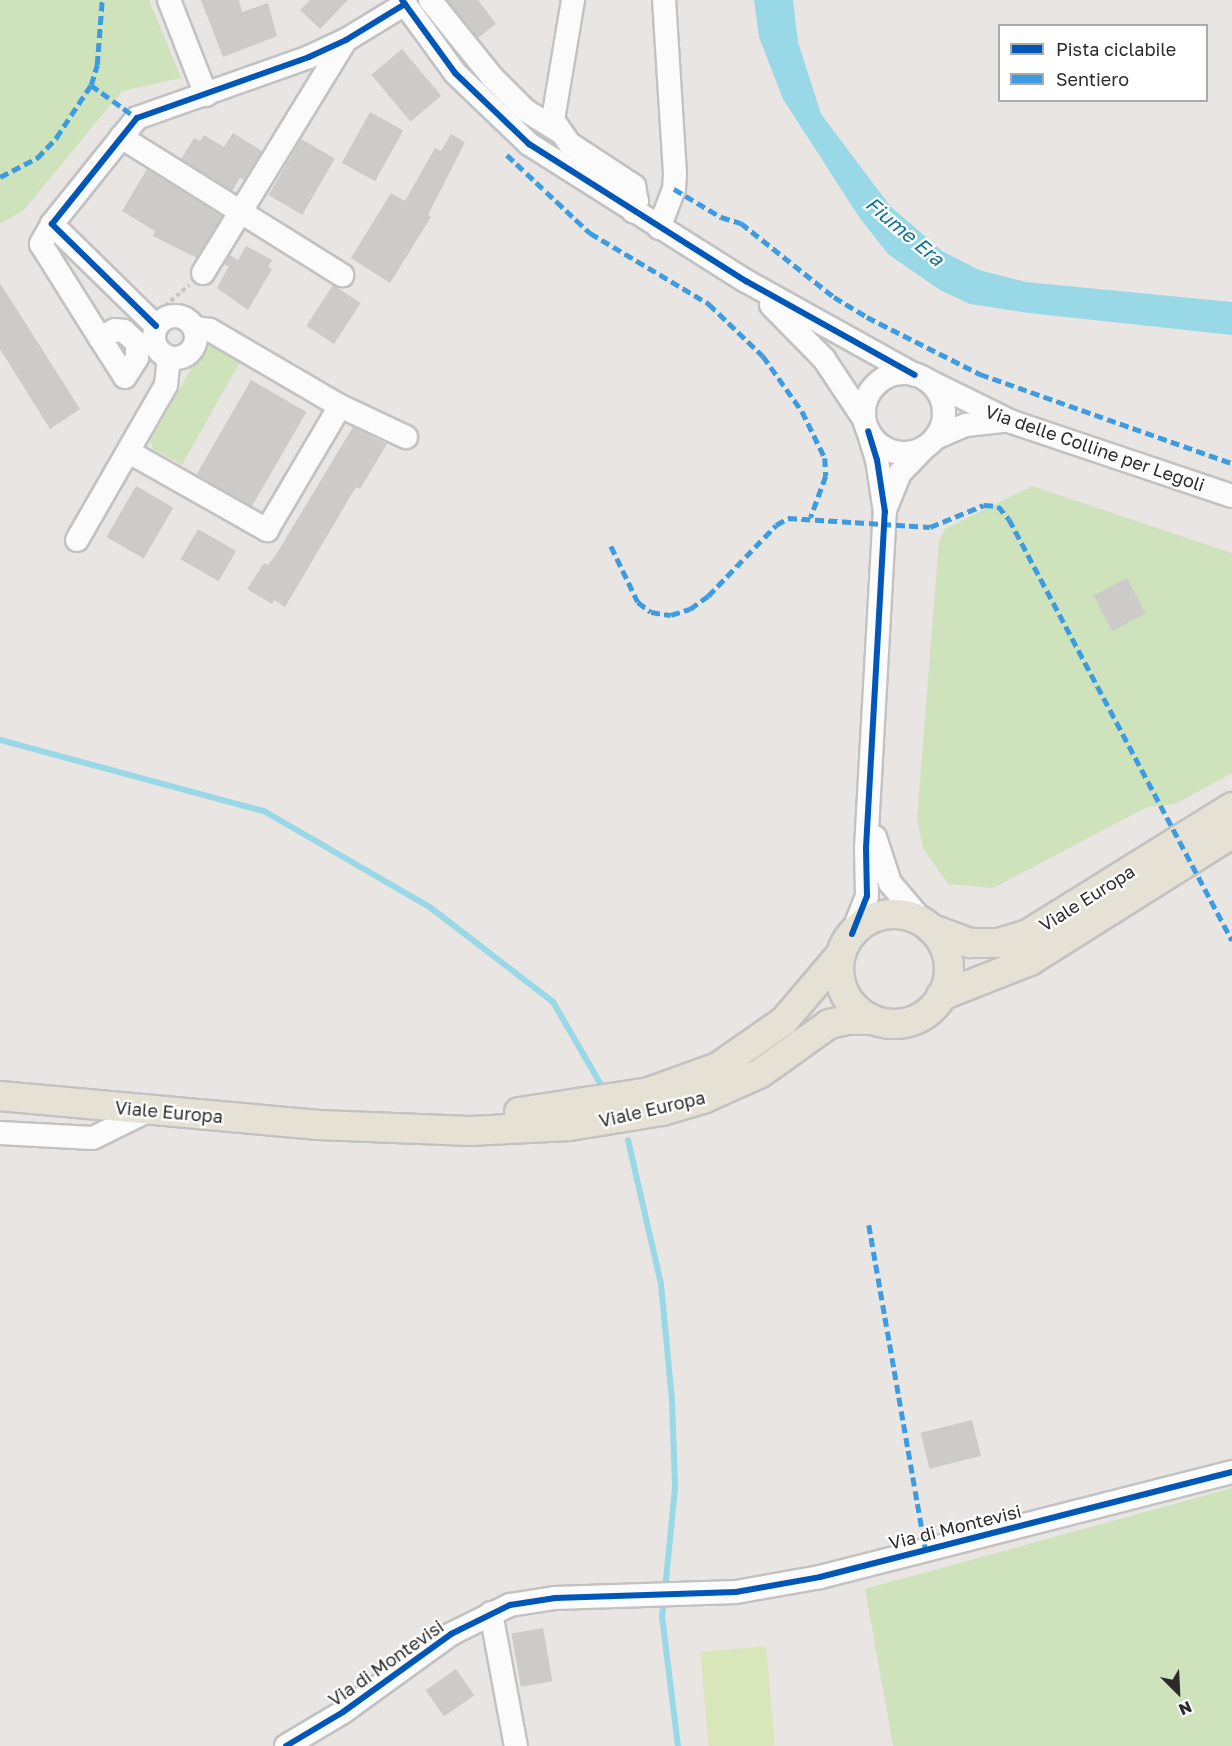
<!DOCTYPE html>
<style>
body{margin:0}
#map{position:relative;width:1232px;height:1746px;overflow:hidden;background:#e8e5e2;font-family:"Golos Text",sans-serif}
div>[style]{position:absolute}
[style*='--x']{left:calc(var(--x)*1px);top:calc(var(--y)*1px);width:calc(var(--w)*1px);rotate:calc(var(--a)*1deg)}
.green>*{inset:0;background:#cee2bc}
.pitch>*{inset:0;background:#d9e6ba;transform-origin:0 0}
.water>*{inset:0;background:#98d8e7}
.stream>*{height:6px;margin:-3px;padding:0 3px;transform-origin:3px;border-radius:3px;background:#98d8e7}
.building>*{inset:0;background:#cdcbc8;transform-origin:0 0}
.path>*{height:4px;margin-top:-2px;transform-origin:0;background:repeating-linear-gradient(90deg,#c6c6c6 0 4.5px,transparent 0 7.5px)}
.roads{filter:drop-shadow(2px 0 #c2c2c2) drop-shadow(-2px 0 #c2c2c2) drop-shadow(0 2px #c2c2c2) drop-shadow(0 -2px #c2c2c2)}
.minor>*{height:22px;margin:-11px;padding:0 11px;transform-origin:11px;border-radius:11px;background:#fcfbfb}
.minor>.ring{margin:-11px;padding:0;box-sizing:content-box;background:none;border:22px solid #fcfbfb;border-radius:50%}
.major>*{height:28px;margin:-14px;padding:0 14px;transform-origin:14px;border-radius:14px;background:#e5e1d5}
.major>.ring{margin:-14px;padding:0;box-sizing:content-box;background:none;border:28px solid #e5e1d5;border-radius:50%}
.quiet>*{height:4.5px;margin-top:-2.25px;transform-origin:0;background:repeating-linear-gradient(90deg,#3d9ce1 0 9px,transparent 0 13.5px)}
.cycleway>*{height:6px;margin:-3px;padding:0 3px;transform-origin:3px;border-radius:3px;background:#0057b8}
span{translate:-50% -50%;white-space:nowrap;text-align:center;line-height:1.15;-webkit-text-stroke:4.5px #fff;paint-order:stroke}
.street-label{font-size:18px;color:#2b2b2b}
.water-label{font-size:20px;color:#137397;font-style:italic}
.legend{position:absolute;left:998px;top:24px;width:210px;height:78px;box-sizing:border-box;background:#fff;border:2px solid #aaa;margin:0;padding:8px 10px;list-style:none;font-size:18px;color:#2b2b2b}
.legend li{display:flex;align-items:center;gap:12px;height:30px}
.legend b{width:30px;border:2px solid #aaa}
.north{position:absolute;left:1148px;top:1662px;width:60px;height:60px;-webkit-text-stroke:4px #fff;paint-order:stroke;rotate:156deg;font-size:16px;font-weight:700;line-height:24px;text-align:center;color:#2b2b2b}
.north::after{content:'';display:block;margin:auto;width:21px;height:27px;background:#2b2b2b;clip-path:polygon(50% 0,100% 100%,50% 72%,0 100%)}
</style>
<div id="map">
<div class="green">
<i style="clip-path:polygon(0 0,149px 0,181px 78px,122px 91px,23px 211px,0 224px)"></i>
<i style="clip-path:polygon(213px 343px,241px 360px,182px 465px,153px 449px,150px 442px,204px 345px)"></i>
<i style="clip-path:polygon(1032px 486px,1232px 553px,1232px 773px,1175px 804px,1147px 807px,993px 888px,948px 884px,923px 848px,917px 819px,939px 541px,945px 529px)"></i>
<i style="clip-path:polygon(1232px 1488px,1232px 1746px,893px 1746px,865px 1589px)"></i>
</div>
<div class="pitch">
<i style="left:766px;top:1646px;width:100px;height:66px;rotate:85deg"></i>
</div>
<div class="water">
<i style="clip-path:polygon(754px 0,793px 0,798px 42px,821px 114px,890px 206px,942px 251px,979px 270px,1026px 282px,1232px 302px,1232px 335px,1029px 313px,970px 304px,940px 290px,888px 254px,859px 217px,783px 99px,759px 37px)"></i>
</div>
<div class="stream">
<i style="--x:0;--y:740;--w:273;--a:15.1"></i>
<i style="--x:264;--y:811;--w:193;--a:30.1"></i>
<i style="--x:431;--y:908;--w:154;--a:37.6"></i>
<i style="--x:553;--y:1002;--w:102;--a:59.9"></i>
<i style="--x:628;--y:1140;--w:148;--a:77.1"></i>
<i style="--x:661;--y:1284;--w:117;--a:84.6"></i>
<i style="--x:672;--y:1400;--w:88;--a:88"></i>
<i style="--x:675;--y:1488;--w:102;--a:95.6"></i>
<i style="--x:664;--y:1600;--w:16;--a:97"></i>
<i style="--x:662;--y:1616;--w:131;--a:83"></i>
</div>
<div class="building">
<i style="clip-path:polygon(201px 0,239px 0,242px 12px,268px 3px,277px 36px,223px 57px)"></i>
<i style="clip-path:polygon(310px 0,348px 0,320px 29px,300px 10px)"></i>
<i style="clip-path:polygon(447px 0,478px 0,496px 24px,478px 38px)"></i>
<i style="left:402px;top:49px;width:61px;height:40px;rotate:50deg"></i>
<i style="left:370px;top:112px;width:38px;height:58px;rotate:29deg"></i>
<i style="clip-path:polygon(233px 133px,262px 151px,244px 180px,240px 178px,232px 191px,181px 159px,194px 138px,200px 141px,204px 135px,224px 147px)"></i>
<i style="clip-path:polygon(451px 134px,465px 142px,428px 215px,431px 217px,390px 283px,351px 258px,391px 193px,405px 201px,435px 148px,441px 151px)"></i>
<i style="left:301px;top:139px;width:39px;height:65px;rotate:30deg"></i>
<i style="clip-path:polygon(147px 169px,222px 216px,197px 258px,153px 236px,155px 231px,122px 211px)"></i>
<i style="clip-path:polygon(246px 246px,272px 260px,268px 267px,272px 269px,248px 310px,217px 288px,229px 266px,224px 265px,230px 255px,238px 260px)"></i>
<i style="clip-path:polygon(0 283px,80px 409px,50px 429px,0 349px)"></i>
<i style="left:333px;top:285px;width:33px;height:49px;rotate:33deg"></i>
<i style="left:251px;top:380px;width:64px;height:109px;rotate:30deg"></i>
<i style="clip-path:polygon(353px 427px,387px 444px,360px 489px,356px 487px,285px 607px,274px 600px,272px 604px,247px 589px,264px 563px,268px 565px,277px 553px)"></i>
<i style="left:136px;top:486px;width:43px;height:59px;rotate:30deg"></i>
<i style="left:198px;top:529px;width:44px;height:35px;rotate:30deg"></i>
<i style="left:1127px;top:578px;width:40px;height:38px;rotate:62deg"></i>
<i style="left:972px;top:1420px;width:37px;height:53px;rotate:76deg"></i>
<i style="left:543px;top:1628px;width:54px;height:32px;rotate:80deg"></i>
<i style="left:456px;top:1669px;width:32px;height:37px;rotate:55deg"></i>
</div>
<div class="path">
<i style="--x:165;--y:306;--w:32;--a:-41"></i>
</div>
<div class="roads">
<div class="minor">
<i style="--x:169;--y:0;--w:102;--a:68.7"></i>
<i style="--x:402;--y:0;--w:90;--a:54"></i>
<i style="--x:455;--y:73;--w:103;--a:43.8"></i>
<i style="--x:529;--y:144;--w:257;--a:32.3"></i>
<i style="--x:746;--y:281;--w:193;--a:29.1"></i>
<i style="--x:430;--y:0;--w:100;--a:51.1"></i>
<i style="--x:493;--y:78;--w:45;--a:45"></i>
<i style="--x:525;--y:110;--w:39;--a:32"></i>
<i style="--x:573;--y:0;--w:122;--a:99.5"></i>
<i style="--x:553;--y:120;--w:29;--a:55"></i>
<i style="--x:570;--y:144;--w:77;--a:33.3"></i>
<i style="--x:634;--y:186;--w:15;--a:79"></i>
<i style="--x:637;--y:201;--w:11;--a:112"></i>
<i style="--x:121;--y:137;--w:261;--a:32"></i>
<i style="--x:52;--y:224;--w:23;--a:119"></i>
<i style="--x:41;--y:244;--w:111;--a:57.9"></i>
<i style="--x:100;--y:338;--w:46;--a:57.3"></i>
<i style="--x:125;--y:377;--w:22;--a:-58"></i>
<i style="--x:137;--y:358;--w:15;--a:-90"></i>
<i style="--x:137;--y:343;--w:18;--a:-137"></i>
<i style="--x:124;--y:331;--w:9;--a:-174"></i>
<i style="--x:115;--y:330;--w:17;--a:152"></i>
<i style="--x:659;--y:228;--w:42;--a:-69"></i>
<i style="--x:674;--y:189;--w:15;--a:-86"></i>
<i style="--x:675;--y:174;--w:174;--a:-93.6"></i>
<i style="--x:203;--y:273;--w:273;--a:-58.5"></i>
<i style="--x:771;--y:305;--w:76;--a:45.5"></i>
<i style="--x:824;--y:359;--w:72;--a:56.3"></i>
<i class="ring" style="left:154px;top:316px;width:20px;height:20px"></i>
<i style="--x:156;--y:326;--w:146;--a:-135.6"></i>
<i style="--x:52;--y:224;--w:136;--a:-51.3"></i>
<i style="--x:137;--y:118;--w:182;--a:-19.5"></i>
<i style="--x:309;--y:57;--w:41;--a:-24.7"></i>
<i style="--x:346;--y:40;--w:69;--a:-31.4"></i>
<i class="ring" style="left:864px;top:373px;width:58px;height:58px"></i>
<i style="--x:927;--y:380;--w:95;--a:26.3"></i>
<i style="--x:1012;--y:422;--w:232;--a:18.6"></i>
<i style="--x:340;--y:406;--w:73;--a:25.2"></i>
<i style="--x:935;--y:438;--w:34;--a:-23"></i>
<i style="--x:966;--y:425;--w:39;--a:-6"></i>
<i style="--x:129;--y:452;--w:159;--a:29.5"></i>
<i style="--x:267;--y:530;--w:144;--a:-59.5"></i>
<i style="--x:340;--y:406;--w:151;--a:-149.7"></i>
<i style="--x:210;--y:330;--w:15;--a:-172"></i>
<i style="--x:885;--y:510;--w:40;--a:-68"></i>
<i style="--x:900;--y:473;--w:35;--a:-46"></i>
<i style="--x:77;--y:540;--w:179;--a:-60.1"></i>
<i style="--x:166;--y:385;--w:27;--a:-84"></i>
<i style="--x:875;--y:837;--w:48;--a:71.9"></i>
<i style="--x:890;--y:883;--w:54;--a:49.5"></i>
<i style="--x:852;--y:934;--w:41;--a:-68.5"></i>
<i style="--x:867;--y:896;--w:48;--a:-91.2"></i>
<i style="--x:866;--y:848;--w:337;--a:-86.8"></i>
<i style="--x:885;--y:512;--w:53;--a:-98.7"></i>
<i style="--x:877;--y:460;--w:30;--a:-107"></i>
<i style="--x:0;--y:1133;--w:93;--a:3.1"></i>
<i style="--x:93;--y:1138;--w:64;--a:-26.2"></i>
<i style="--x:491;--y:1613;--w:135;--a:79.4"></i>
<i style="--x:286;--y:1746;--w:66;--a:-30.8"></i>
<i style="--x:343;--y:1712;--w:133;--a:-35.8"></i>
<i style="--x:451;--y:1634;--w:66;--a:-26.2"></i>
<i style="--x:510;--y:1605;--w:46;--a:-8.8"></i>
<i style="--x:555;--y:1598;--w:181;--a:-1.9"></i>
<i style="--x:736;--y:1592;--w:85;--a:-10.1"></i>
<i style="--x:820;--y:1577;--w:425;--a:-14.3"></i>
</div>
<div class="major">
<i class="ring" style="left:839px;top:914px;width:82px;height:82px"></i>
<i style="--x:930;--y:928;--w:43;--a:20.6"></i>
<i style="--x:970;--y:943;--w:29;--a:0"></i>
<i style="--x:999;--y:943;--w:30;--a:-17"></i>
<i style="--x:1028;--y:934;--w:240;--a:-31.9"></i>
<i style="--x:941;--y:996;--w:96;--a:-21.5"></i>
<i style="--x:1030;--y:961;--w:239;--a:-32.2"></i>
<i style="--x:0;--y:1096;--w:320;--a:5.2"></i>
<i style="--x:319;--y:1125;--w:151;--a:2.3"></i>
<i style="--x:470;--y:1131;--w:100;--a:-2.9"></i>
<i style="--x:570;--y:1126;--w:93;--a:-9.3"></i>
<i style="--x:662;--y:1111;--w:43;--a:-16.3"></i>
<i style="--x:703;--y:1099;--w:61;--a:-24.1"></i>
<i style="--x:759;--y:1074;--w:86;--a:-35.5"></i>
<i style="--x:829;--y:1024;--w:19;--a:-12"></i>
<i style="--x:848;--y:1020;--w:25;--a:0"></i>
<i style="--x:519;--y:1112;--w:132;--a:-8.7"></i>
<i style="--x:649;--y:1092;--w:73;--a:-19.9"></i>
<i style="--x:718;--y:1067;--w:80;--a:-34.9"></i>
<i style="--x:784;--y:1021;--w:88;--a:-49.6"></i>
</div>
</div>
<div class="quiet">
<i style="--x:91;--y:85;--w:57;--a:35.7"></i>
<i style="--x:507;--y:155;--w:114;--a:43.2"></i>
<i style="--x:590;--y:233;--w:139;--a:30.8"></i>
<i style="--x:709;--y:304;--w:75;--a:43.9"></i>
<i style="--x:763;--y:356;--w:67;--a:54.7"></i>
<i style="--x:802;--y:411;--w:52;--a:63.9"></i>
<i style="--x:825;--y:458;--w:18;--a:87"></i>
<i style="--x:826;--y:476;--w:44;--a:110.1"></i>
<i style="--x:0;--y:177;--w:42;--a:-27.2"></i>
<i style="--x:37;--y:158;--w:28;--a:-46"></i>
<i style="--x:56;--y:138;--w:64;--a:-56.6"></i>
<i style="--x:91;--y:85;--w:21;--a:-73"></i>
<i style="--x:97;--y:65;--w:65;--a:-85.6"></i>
<i style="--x:674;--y:189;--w:55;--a:30.8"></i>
<i style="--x:721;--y:217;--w:21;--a:17"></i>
<i style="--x:741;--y:223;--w:119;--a:38.5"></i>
<i style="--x:834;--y:297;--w:39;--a:31"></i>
<i style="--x:867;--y:317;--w:127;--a:26.8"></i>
<i style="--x:980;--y:374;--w:267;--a:19.5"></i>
<i style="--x:611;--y:546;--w:62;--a:64.3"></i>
<i style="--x:638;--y:602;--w:16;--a:38"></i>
<i style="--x:651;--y:612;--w:20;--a:9"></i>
<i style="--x:671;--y:615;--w:20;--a:-18"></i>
<i style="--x:690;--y:609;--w:22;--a:-36"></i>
<i style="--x:708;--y:596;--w:98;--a:-46.2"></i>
<i style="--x:776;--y:525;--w:14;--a:-30"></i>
<i style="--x:788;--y:518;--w:142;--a:3.6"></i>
<i style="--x:930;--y:527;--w:58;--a:-22.2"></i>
<i style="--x:984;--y:505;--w:14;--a:4"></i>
<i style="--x:998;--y:506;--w:17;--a:50"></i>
<i style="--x:1009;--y:519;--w:477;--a:62.1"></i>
<i style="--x:869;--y:1225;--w:330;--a:80.1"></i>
</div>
<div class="cycleway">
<i style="--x:402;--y:0;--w:90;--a:54"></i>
<i style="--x:455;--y:73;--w:103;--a:43.8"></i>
<i style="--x:529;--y:144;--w:257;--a:32.3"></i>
<i style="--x:746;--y:281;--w:193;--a:29.1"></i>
<i style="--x:156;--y:326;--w:146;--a:-135.6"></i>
<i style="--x:52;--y:224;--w:136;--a:-51.3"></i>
<i style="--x:137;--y:118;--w:182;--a:-19.5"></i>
<i style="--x:309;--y:57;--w:41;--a:-24.7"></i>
<i style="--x:346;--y:40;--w:69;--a:-31.4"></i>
<i style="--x:852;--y:934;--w:41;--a:-68.5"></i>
<i style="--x:867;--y:896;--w:48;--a:-91.2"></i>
<i style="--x:866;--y:848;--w:337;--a:-86.8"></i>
<i style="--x:885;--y:512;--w:53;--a:-98.7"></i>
<i style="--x:877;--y:460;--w:30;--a:-107"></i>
<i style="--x:286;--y:1746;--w:66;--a:-30.8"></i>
<i style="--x:343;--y:1712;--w:133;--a:-35.8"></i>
<i style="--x:451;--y:1634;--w:66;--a:-26.2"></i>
<i style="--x:510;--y:1605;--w:46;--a:-8.8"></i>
<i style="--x:555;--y:1598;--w:181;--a:-1.9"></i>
<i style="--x:736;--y:1592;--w:85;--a:-10.1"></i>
<i style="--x:820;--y:1577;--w:425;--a:-14.3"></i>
</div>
<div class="street-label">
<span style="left:1095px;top:448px;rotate:19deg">Via delle Colline per Legoli</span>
<span style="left:1087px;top:898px;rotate:-32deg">Viale Europa</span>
<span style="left:652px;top:1109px;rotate:-13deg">Viale Europa</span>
<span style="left:169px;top:1112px;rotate:5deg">Viale Europa</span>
<span style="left:955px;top:1527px;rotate:-14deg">Via di Montevisi</span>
<span style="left:386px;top:1663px;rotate:-35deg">Via di Montevisi</span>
</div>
<div class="water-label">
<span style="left:905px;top:231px;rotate:40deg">Fiume Era</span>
</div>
<ul class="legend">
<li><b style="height:8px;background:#0057b8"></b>Pista ciclabile</li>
<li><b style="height:8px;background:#3d9ce1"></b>Sentiero</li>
</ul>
<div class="north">N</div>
</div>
